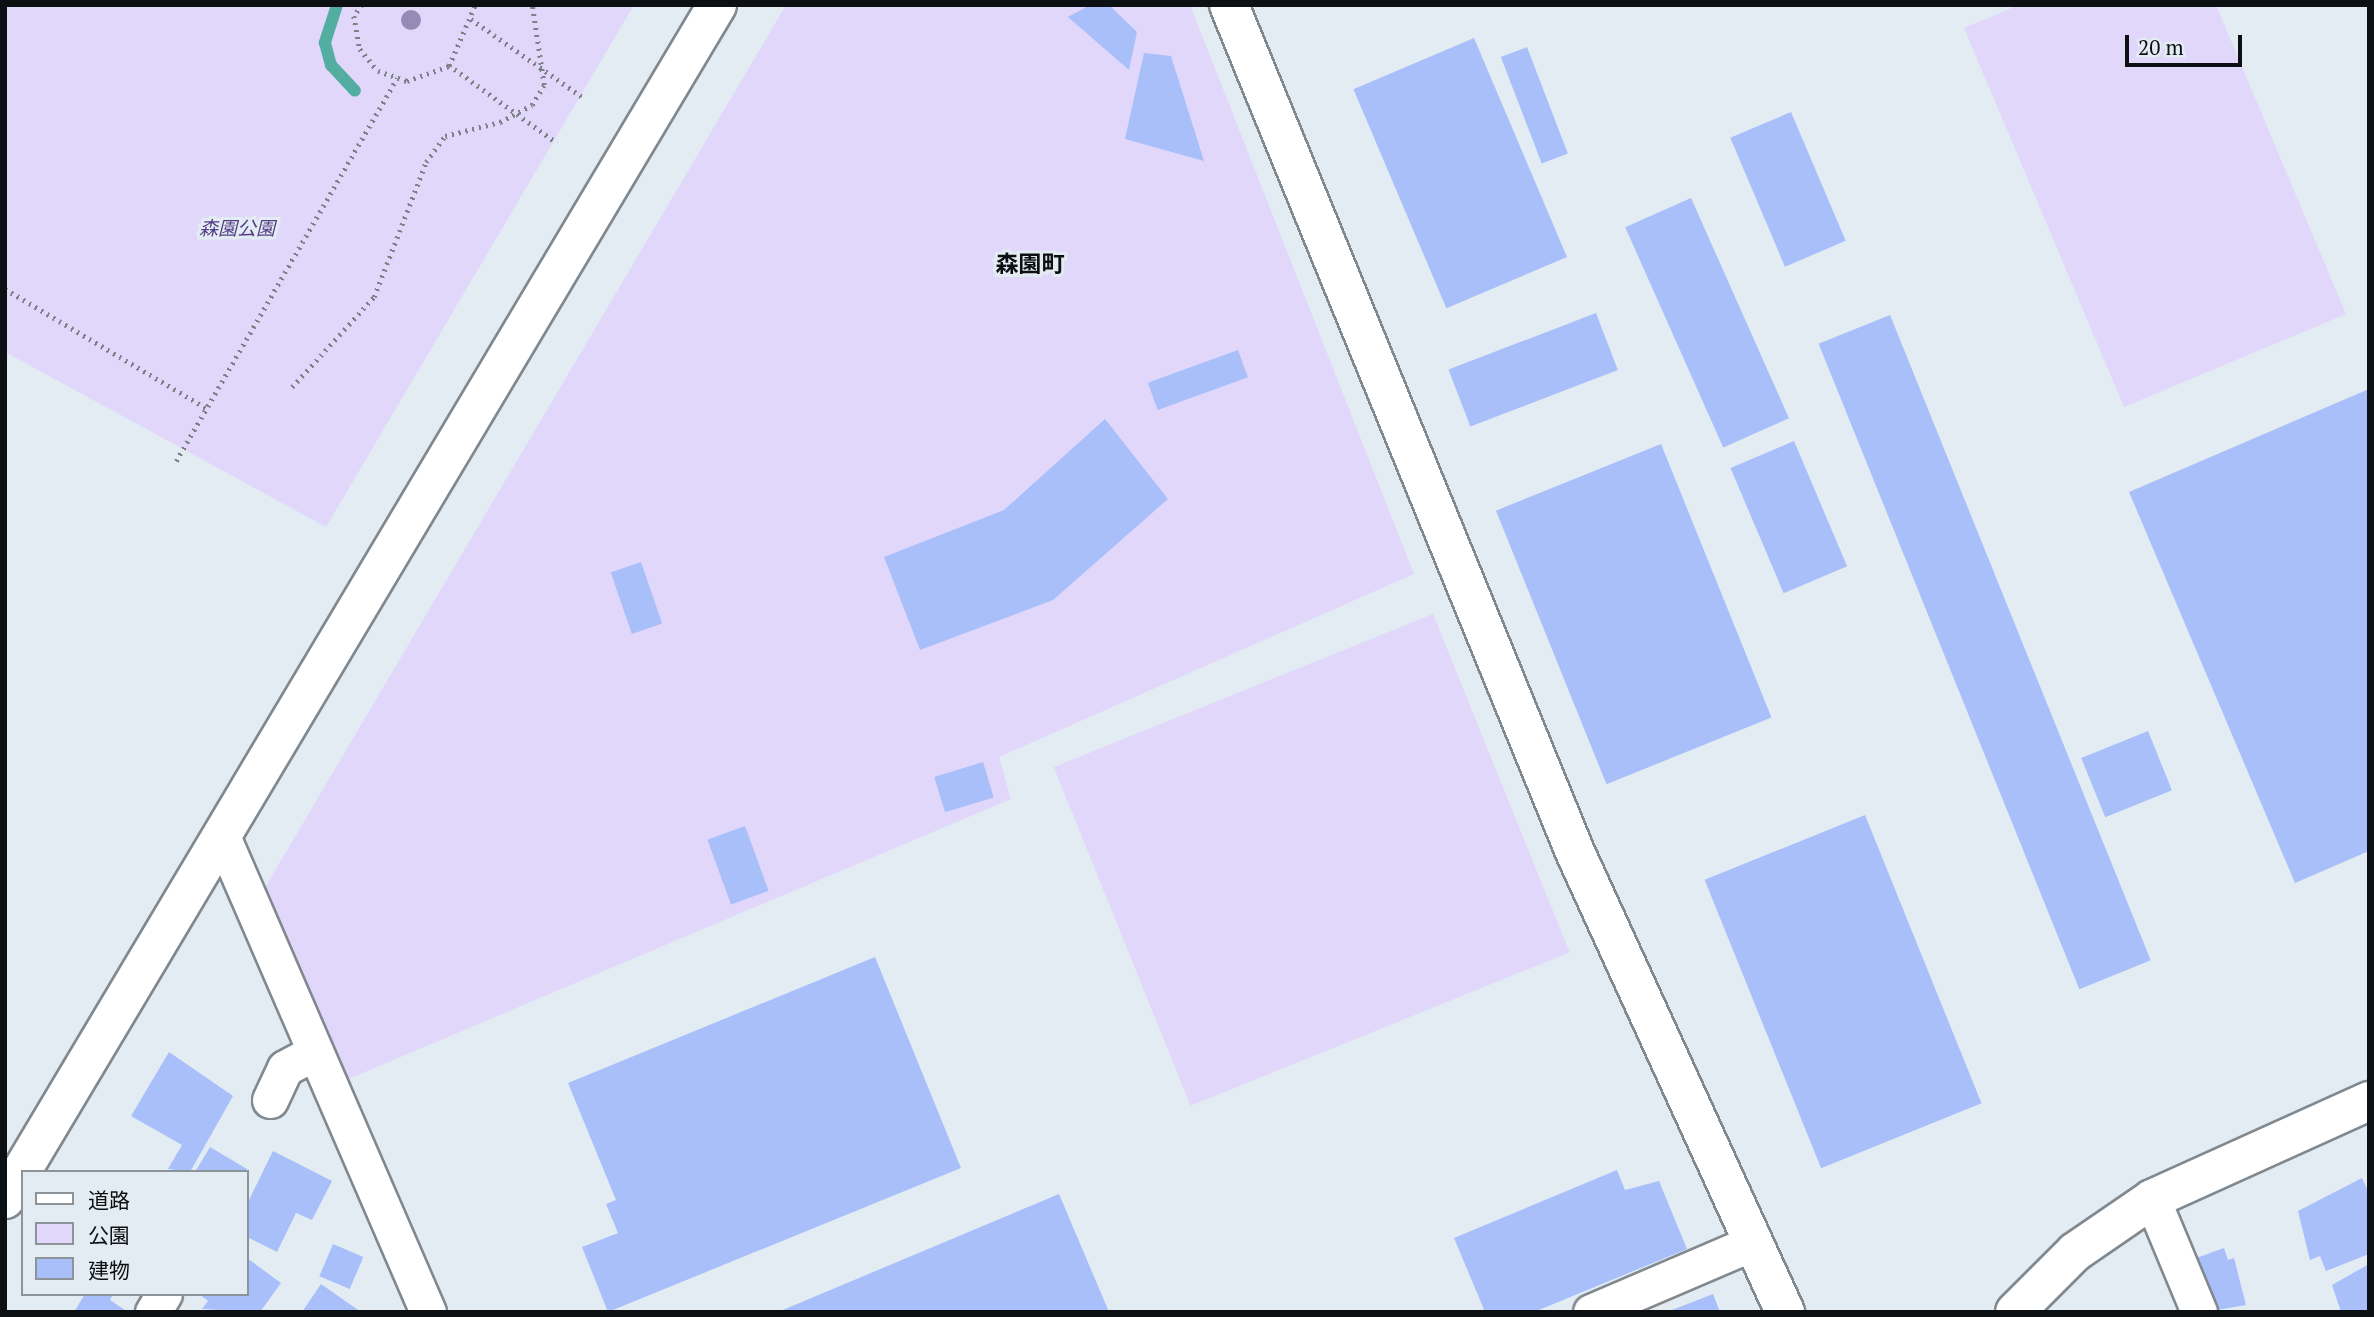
<!DOCTYPE html>
<meta charset="utf-8">
<style>
body{margin:0}
#map{position:relative;width:2374px;height:1317px;overflow:hidden;background:#e3ecf3;font-family:"PT Serif","Noto Sans JP",serif}
div>[style]{position:absolute}
[style*='--x']{left:calc(var(--x)*1px);top:calc(var(--y)*1px);width:calc(var(--w)*1px);rotate:calc(var(--a)*1deg)}
.green>*{inset:0;background:#e0d7fb;transform-origin:0 0}
.stream>*{height:12px;margin:-6px;padding:0 6px;transform-origin:6px;border-radius:6px;background:#54ada1}
.building>*{inset:0;background:#a8bffa;transform-origin:0 0}
.path>*{height:4.5px;margin-top:-2.25px;transform-origin:0;background:repeating-linear-gradient(90deg,#7c8287 0 2px,transparent 0 7px)}
.roads{filter:drop-shadow(2px 0 #818990) drop-shadow(-2px 0 #818990) drop-shadow(0 2px #818990) drop-shadow(0 -2px #818990)}
.street>*{height:35px;margin:-17.5px;padding:0 17.5px;transform-origin:17.5px;border-radius:17.5px;background:#fff}
.secondary>*{height:38px;margin:-19px;padding:0 19px;transform-origin:19px;border-radius:19px;background:#fff}
.trees>*{width:20px;height:20px;margin:-10px;border-radius:50%;background:#958bb6}
span{translate:-50% -50%;white-space:nowrap;text-align:center;line-height:1.15;-webkit-text-stroke:6px #e3ecf3;paint-order:stroke}
.park-label{font-size:19px;color:#553c85;font-style:italic}
.quarter-label{font-size:23px;color:#0d1012;font-weight:700}
.frame{position:absolute;inset:0;border:7px solid #0d1012;pointer-events:none}
.legend{position:absolute;left:21px;top:1170px;width:228px;height:126px;box-sizing:border-box;background:#e3ecf3;border:2px solid #8d9499;margin:0;padding:9px 12px;list-style:none;font-size:21px;color:#0d1012}
.legend li{display:flex;align-items:center;gap:14px;height:35px}
.legend b{width:35px;border:2px solid #8d9499}
.scale{position:absolute;left:2125px;top:35px;width:117px;height:32px;box-sizing:border-box;border:4px solid #0d1012;border-top:0;padding-left:9px;font-size:21px;line-height:24px;white-space:nowrap;color:#0d1012;-webkit-text-stroke:5px #e3ecf3;paint-order:stroke}
</style>
<div id="map">
<div class="green">
<i style="clip-path:polygon(5px 5px,634px 5px,326px 527px,5px 352px)"></i>
<i style="clip-path:polygon(786px 5px,1190px 5px,1414px 574px,999px 757px,1011px 799px,346px 1080px,260px 896px)"></i>
<i style="clip-path:polygon(2019px 5px,2216px 5px,2346px 314px,2124px 407px,1964px 28px)"></i>
<i style="left:1433px;top:614px;width:365px;height:409px;rotate:68deg"></i>
</div>
<div class="stream">
<i style="--x:337;--y:5;--w:40;--a:108"></i>
<i style="--x:325;--y:43;--w:23;--a:75"></i>
<i style="--x:331;--y:65;--w:35;--a:47"></i>
</div>
<div class="building">
<i style="clip-path:polygon(1090px 5px,1109px 5px,1137px 32px,1129px 70px,1068px 17px)"></i>
<i style="left:1474px;top:38px;width:238px;height:131px;rotate:67deg"></i>
<i style="left:1527px;top:47px;width:114px;height:28px;rotate:69deg"></i>
<i style="clip-path:polygon(1144px 53px,1171px 56px,1204px 161px,1125px 139px)"></i>
<i style="left:1791px;top:112px;width:140px;height:66px;rotate:67deg"></i>
<i style="left:1691px;top:198px;width:241px;height:72px;rotate:66deg"></i>
<i style="left:1596px;top:313px;width:61px;height:158px;rotate:69deg"></i>
<i style="left:1890px;top:315px;width:696px;height:77px;rotate:68deg"></i>
<i style="left:1238px;top:350px;width:29px;height:96px;rotate:70deg"></i>
<i style="clip-path:polygon(2369px 389px,2369px 851px,2295px 883px,2129px 492px)"></i>
<i style="clip-path:polygon(1105px 419px,1168px 499px,1053px 600px,920px 650px,884px 557px,1004px 510px)"></i>
<i style="left:1794px;top:441px;width:136px;height:69px;rotate:67deg"></i>
<i style="left:1661px;top:444px;width:295px;height:178px;rotate:68deg"></i>
<i style="left:641px;top:562px;width:65px;height:32px;rotate:71deg"></i>
<i style="left:2148px;top:731px;width:64px;height:72px;rotate:68deg"></i>
<i style="left:983px;top:762px;width:37px;height:51px;rotate:73deg"></i>
<i style="left:1865px;top:815px;width:311px;height:173px;rotate:68deg"></i>
<i style="left:745px;top:826px;width:69px;height:40px;rotate:70deg"></i>
<i style="clip-path:polygon(875px 957px,961px 1168px,608px 1312px,582px 1247px,618px 1233px,606px 1204px,616px 1200px,568px 1083px)"></i>
<i style="clip-path:polygon(169px 1052px,233px 1096px,190px 1172px,168px 1169px,182px 1145px,131px 1116px)"></i>
<i style="clip-path:polygon(210px 1147px,247px 1169px,245px 1172px,195px 1172px)"></i>
<i style="clip-path:polygon(273px 1151px,332px 1181px,312px 1220px,296px 1213px,277px 1252px,247px 1237px,247px 1204px)"></i>
<i style="clip-path:polygon(1617px 1170px,1625px 1190px,1659px 1181px,1687px 1249px,1534px 1312px,1485px 1312px,1454px 1238px)"></i>
<i style="clip-path:polygon(2362px 1178px,2369px 1193px,2369px 1254px,2326px 1271px,2320px 1256px,2310px 1260px,2298px 1211px)"></i>
<i style="clip-path:polygon(1059px 1194px,1109px 1312px,778px 1312px)"></i>
<i style="left:333px;top:1244px;width:33px;height:35px;rotate:23deg"></i>
<i style="clip-path:polygon(2224px 1248px,2228px 1260px,2234px 1258px,2246px 1305px,2206px 1312px,2188px 1261px)"></i>
<i style="clip-path:polygon(247px 1258px,281px 1283px,260px 1312px,202px 1309px,208px 1301px,199px 1294px,247px 1294px)"></i>
<i style="clip-path:polygon(2369px 1264px,2369px 1312px,2341px 1312px,2332px 1285px)"></i>
<i style="clip-path:polygon(321px 1284px,361px 1312px,302px 1312px)"></i>
<i style="clip-path:polygon(85px 1294px,113px 1294px,110px 1300px,128px 1312px,74px 1312px)"></i>
<i style="clip-path:polygon(1713px 1294px,1720px 1312px,1667px 1312px)"></i>
</div>
<div class="path">
<i style="--x:362;--y:5;--w:14;--a:126"></i>
<i style="--x:354;--y:16;--w:34;--a:80"></i>
<i style="--x:360;--y:49;--w:28;--a:51"></i>
<i style="--x:378;--y:71;--w:31;--a:19"></i>
<i style="--x:407;--y:81;--w:45;--a:-19.7"></i>
<i style="--x:449;--y:66;--w:66;--a:-66.9"></i>
<i style="--x:471;--y:19;--w:138;--a:35"></i>
<i style="--x:449;--y:65;--w:133;--a:35.8"></i>
<i style="--x:5;--y:289;--w:234;--a:30.6"></i>
<i style="--x:292;--y:387;--w:122;--a:-47.7"></i>
<i style="--x:374;--y:297;--w:145;--a:-68.9"></i>
<i style="--x:426;--y:162;--w:32;--a:-54"></i>
<i style="--x:445;--y:136;--w:57;--a:-14.3"></i>
<i style="--x:500;--y:122;--w:36;--a:-28"></i>
<i style="--x:532;--y:105;--w:23;--a:-59"></i>
<i style="--x:544;--y:85;--w:81;--a:-98.5"></i>
<i style="--x:176;--y:461;--w:442;--a:-60"></i>
</div>
<div class="roads">
<div class="street">
<i style="--x:222;--y:836;--w:519;--a:66.6"></i>
<i style="--x:270;--y:1100;--w:35;--a:-65"></i>
<i style="--x:285;--y:1068;--w:34;--a:-28"></i>
<i style="--x:2152;--y:1199;--w:122;--a:67.4"></i>
<i style="--x:153;--y:1312;--w:21;--a:-59"></i>
<i style="--x:1591;--y:1312;--w:177;--a:-23.2"></i>
</div>
<div class="secondary">
<i style="--x:1229;--y:5;--w:915;--a:67.78"></i>
<i style="--x:1575;--y:852;--w:506;--a:65.46"></i>
<i style="--x:5;--y:1199;--w:1390;--a:-59.19"></i>
<i style="--x:2015;--y:1312;--w:85;--a:-45"></i>
<i style="--x:2075;--y:1252;--w:93;--a:-34.5"></i>
<i style="--x:2152;--y:1199;--w:238;--a:-24.3"></i>
</div>
</div>
<div class="trees">
<i style="left:411px;top:20px"></i>
</div>
<div class="park-label">
<span style="left:237px;top:228px">森園公園</span>
</div>
<div class="quarter-label">
<span style="left:1030px;top:264px">森園町</span>
</div>
<div class="frame"></div>
<ul class="legend">
<li><b style="height:9px;background:#fff"></b>道路</li>
<li><b style="height:19px;background:#e0d7fb"></b>公園</li>
<li><b style="height:19px;background:#a8bffa"></b>建物</li>
</ul>
<div class="scale">20 m</div>
</div>
